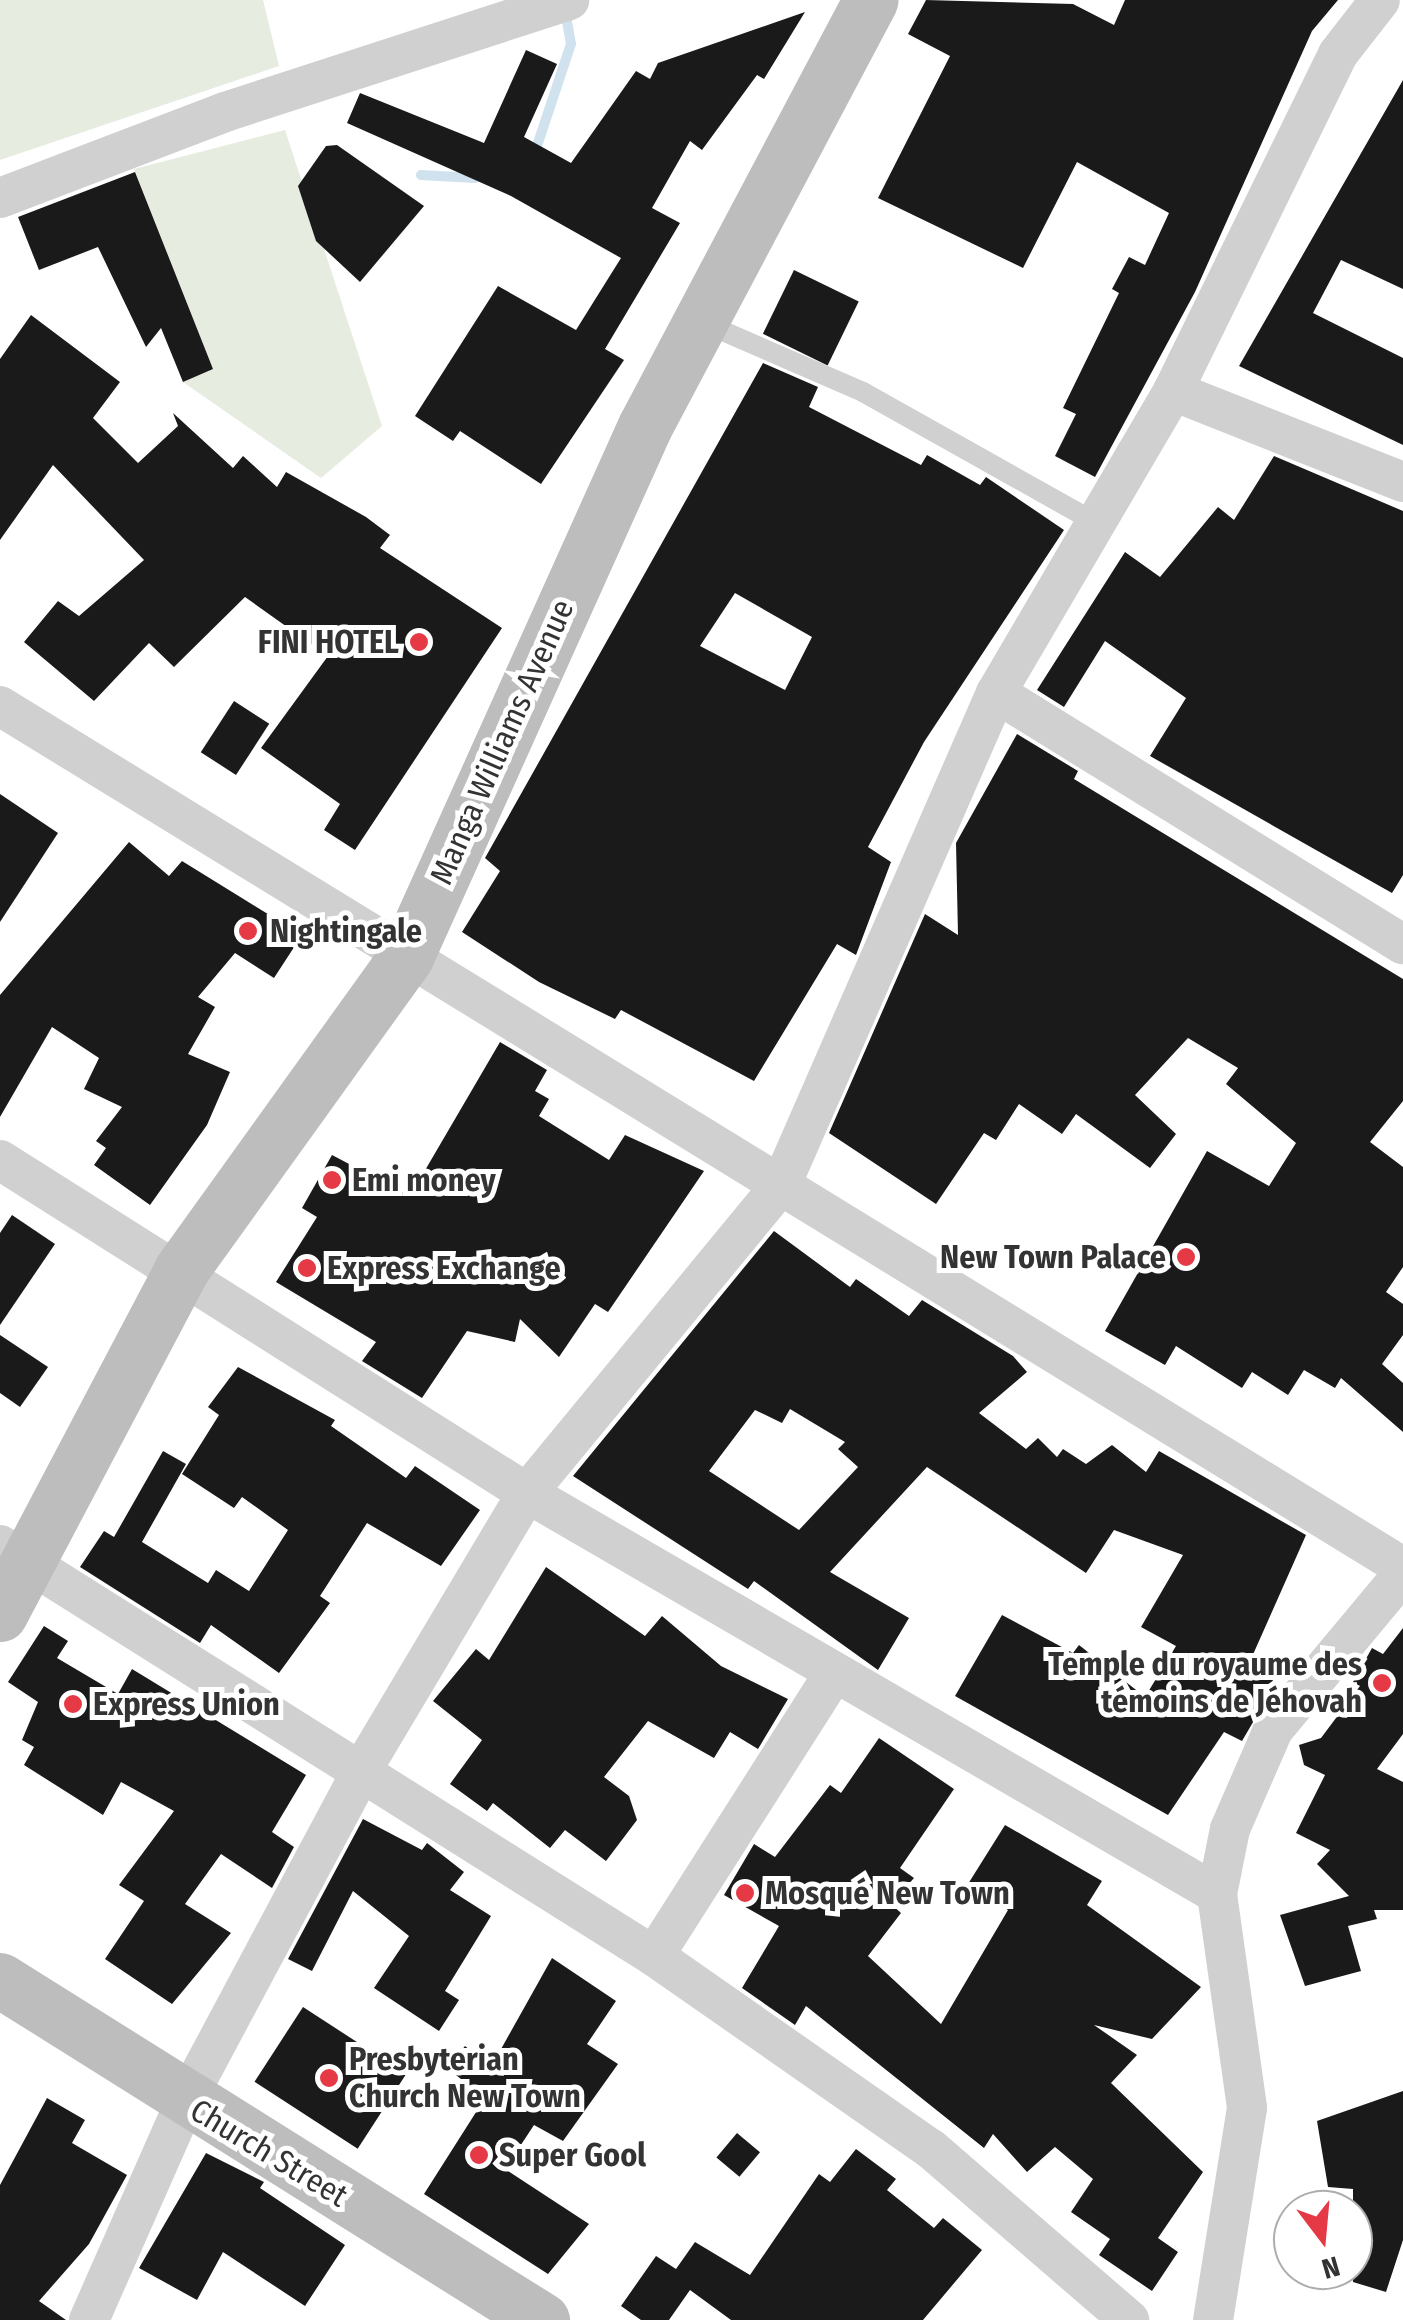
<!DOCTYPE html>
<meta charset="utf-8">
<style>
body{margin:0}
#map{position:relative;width:1403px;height:2320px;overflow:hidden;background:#fff;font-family:"Fira Sans Condensed",sans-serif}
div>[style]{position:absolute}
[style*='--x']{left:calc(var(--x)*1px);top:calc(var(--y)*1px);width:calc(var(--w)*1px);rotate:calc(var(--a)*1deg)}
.green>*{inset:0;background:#e6ecdf}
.stream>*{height:10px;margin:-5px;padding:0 5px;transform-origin:5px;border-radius:5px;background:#cfe2ee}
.building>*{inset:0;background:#1a1a1a;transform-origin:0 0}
.lane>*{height:20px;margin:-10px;padding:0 10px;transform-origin:10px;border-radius:10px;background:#d0d0d0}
.street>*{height:40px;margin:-20px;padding:0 20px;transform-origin:20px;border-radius:20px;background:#d0d0d0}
.secondary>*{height:55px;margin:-27.5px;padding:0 27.5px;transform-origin:27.5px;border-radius:27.5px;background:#bdbdbd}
.dots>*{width:28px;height:28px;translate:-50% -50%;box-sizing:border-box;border:5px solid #fff;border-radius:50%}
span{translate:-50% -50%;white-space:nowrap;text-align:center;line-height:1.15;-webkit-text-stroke:10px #fff;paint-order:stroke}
.poi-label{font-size:32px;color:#333;font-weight:700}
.right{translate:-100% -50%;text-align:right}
.left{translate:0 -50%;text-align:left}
.street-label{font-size:32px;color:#333}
.north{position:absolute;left:1273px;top:2190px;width:100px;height:100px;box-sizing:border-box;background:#fff;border:2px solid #adadad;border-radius:50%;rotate:164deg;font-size:28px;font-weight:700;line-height:40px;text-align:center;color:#333}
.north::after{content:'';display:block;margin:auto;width:35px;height:45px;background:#e63946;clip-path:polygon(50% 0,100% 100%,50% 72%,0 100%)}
</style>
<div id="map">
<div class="green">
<i style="clip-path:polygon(0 0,263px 0,279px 66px,0 160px)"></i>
<i style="clip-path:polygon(285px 130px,382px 426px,321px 478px,183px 382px,213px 369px,134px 169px)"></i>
</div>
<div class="stream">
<i style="--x:534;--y:155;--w:117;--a:-71.6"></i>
<i style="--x:571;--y:44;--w:36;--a:-100"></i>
<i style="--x:421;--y:175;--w:54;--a:3.2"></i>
</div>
<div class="building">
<i style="clip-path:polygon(926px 0,1073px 4px,1114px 25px,1125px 0,1338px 0,1312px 31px,1195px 292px,1095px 477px,1055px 456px,1076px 414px,1063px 408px,1119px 293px,1112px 289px,1129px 257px,1145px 265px,1169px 213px,1077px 162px,1023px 268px,878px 198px,950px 56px,908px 34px)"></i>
<i style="clip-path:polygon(805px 12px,764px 79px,757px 75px,702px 150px,690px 141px,652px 208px,680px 223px,605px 349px,624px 360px,541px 484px,460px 431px,453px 441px,415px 416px,498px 286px,576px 330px,621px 258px,511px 196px,347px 123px,360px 93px,484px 143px,526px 50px,557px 64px,524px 137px,571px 163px,636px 71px,650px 79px,658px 63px)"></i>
<i style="clip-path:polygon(1403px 80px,1403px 289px,1341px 260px,1313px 313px,1403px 358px,1403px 445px,1239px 366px)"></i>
<i style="clip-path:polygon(337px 145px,424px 206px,360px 282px,316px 241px,298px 186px,326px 146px)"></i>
<i style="clip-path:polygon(135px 172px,213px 369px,183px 382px,161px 328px,146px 347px,98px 247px,39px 270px,18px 217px)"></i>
<i style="left:794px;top:270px;width:72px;height:71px;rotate:26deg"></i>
<i style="clip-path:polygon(31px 315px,120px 382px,93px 418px,138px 463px,178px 426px,173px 413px,233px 468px,243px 456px,277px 487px,286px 472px,366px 517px,390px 535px,380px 548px,502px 628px,355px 850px,324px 830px,340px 804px,261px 748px,328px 656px,245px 597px,174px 667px,149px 643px,94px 701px,24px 642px,58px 601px,79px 616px,144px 560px,53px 465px,0 540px,0 359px)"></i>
<i style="clip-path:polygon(evenodd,763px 363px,818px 387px,809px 407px,921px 465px,927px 455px,980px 485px,986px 477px,1064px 530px,924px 742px,868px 847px,891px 862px,856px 955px,837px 944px,754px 1081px,621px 1010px,615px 1019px,539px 982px,462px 932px,500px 871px,485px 858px,763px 363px,735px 593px,812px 637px,785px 690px,700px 646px,735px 593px)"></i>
<i style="clip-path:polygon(1274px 456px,1403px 511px,1403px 875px,1392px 893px,1150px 756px,1186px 698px,1105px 641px,1064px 707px,1037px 690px,1125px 552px,1160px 577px,1218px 507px,1234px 520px)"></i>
<i style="left:234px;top:701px;width:42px;height:61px;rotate:33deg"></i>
<i style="clip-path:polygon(1017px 734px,1078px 771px,1074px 779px,1403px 979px,1403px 1101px,1370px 1142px,1403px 1167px,1403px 1267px,1386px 1292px,1403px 1304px,1403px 1335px,1382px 1364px,1403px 1383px,1403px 1432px,1341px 1378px,1335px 1388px,1304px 1370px,1288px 1395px,1252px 1372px,1242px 1388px,1176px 1346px,1165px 1365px,1105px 1331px,1207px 1151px,1269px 1186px,1296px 1143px,1226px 1084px,1238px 1068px,1188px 1038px,1135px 1095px,1176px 1134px,1150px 1168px,1076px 1114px,1062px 1134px,1019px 1104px,996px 1140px,984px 1133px,936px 1204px,829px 1133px,925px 914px,958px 935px,956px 843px)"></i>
<i style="clip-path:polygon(0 794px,58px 833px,0 922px)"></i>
<i style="clip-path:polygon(129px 842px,169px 876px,182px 861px,302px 935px,274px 978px,235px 953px,198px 997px,215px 1007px,188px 1054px,230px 1072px,207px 1125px,150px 1205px,94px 1165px,106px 1148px,96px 1141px,122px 1107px,84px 1089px,99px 1058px,52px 1027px,0 1117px,0 995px)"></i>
<i style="clip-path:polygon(500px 1042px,547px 1070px,535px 1091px,549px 1099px,539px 1116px,609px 1160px,625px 1135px,704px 1171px,608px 1312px,595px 1304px,559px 1357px,520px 1319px,515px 1342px,467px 1331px,422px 1398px,362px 1361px,376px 1342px,276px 1282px,317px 1217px,302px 1208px,332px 1155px,410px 1196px)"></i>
<i style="clip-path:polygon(12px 1215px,55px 1244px,0 1325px,0 1233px)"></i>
<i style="clip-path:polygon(evenodd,774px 1231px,850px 1287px,856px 1279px,909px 1316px,922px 1300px,1013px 1356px,1027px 1372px,979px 1413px,1026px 1449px,1038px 1438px,1057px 1457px,1063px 1449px,1086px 1464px,1112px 1445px,1146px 1472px,1159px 1451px,1306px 1535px,1247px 1668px,1274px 1681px,1263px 1705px,1242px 1741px,1224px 1732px,1168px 1815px,955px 1696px,1002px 1615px,1073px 1653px,1079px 1645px,1145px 1697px,1176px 1646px,1141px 1627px,1183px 1555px,1114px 1530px,1086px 1573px,927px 1467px,830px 1572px,909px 1618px,878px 1670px,754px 1581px,748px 1589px,573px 1476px,774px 1231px,790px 1409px,845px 1442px,838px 1449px,858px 1467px,799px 1530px,709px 1471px,755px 1410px,782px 1423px,790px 1409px)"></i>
<i style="clip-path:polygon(0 1335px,48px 1367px,20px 1407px,0 1393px)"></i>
<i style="clip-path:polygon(238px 1367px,335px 1420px,331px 1426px,406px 1478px,415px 1466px,480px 1510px,441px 1566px,367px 1523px,320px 1596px,330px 1603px,279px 1673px,211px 1625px,200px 1643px,80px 1567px,104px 1531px,114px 1537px,163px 1451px,186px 1464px,142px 1542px,208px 1583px,216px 1570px,249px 1591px,288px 1530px,242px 1497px,234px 1508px,182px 1474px,219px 1415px,208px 1407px)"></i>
<i style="clip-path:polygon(546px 1567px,645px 1636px,662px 1616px,721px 1666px,788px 1699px,758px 1749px,730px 1732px,714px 1758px,648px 1721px,604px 1777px,629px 1796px,637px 1820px,606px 1861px,565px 1830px,550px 1848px,493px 1803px,487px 1811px,450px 1784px,482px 1740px,433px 1701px,476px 1649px,489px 1660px)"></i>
<i style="clip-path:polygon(44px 1626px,68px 1641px,57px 1658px,118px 1694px,132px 1669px,306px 1775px,272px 1832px,294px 1847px,272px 1888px,221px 1854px,185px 1904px,231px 1933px,172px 2004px,105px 1959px,144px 1901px,119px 1885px,174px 1811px,121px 1782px,103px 1815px,24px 1765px,34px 1747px,22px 1740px,38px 1702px,8px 1682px)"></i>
<i style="clip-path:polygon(1403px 1628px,1403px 1734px,1377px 1769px,1403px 1782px,1403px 1910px,1374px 1910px,1377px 1919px,1348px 1926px,1361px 1971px,1305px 1986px,1280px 1915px,1349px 1896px,1317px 1864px,1330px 1850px,1296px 1833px,1325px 1775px,1304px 1765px,1299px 1745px,1321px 1738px,1360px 1686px,1353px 1682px,1372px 1648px,1383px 1654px)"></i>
<i style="clip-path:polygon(879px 1738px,954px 1789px,900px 1868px,914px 1878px,891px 1904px,901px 1913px,868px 1956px,941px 2024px,1008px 1910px,968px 1884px,1005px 1825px,1102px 1881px,1087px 1905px,1201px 1987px,1152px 2039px,1094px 2025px,1137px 2055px,1111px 2083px,1203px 2172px,1158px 2238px,1178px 2252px,1152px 2291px,1099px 2255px,1110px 2239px,1071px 2212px,1093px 2179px,1055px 2147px,1027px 2172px,993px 2134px,984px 2148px,806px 2006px,795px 2025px,742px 1988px,779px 1926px,724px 1895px,754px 1844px,775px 1857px,830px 1785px,841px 1793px)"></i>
<i style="clip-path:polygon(363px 1819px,422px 1850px,427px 1843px,464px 1872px,450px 1890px,491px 1916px,445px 1991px,459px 2000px,439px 2031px,374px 1988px,409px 1936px,353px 1891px,312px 1971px,288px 1959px)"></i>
<i style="clip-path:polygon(552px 1958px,616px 2001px,587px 2044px,618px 2064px,563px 2141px,534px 2125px,505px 2169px,589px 2224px,548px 2274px,424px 2194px,485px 2098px,447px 2068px,465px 2046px,491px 2067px)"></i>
<i style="left:303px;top:2007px;width:123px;height:89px;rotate:33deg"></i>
<i style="clip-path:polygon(1403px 2091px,1403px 2240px,1386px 2292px,1353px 2282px,1353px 2189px,1328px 2187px,1317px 2121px)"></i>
<i style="clip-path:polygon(47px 2098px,85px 2120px,72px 2143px,127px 2175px,89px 2244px,39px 2301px,66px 2320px,0 2320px,0 2185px)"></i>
<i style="left:737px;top:2133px;width:30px;height:32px;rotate:40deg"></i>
<i style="clip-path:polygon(856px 2149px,896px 2179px,887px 2190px,934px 2228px,943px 2218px,982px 2250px,923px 2320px,731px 2320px,690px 2290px,669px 2320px,641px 2320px,621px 2306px,656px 2256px,676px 2269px,695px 2242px,750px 2275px,819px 2174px,830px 2182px)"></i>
<i style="clip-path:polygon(206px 2153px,264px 2182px,260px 2188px,345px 2245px,305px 2306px,223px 2252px,197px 2300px,139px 2268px)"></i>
</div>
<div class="lane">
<i style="--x:702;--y:322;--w:176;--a:23.5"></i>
<i style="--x:863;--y:392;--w:267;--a:29.3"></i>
</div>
<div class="street">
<i style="--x:0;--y:198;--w:241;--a:-20.9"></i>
<i style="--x:225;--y:112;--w:362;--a:-18"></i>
<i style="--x:1173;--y:391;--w:247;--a:21.6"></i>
<i style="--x:996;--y:693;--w:478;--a:31.7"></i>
<i style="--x:0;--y:706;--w:1646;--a:31.54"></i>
<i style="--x:0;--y:1160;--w:623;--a:32.29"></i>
<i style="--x:527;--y:1493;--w:798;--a:30.16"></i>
<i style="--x:1217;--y:1894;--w:216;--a:82"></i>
<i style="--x:1247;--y:2108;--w:215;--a:99.1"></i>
<i style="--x:0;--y:1545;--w:772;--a:32.15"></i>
<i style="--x:654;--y:1956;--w:338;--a:34.9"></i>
<i style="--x:931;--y:2149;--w:262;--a:40.8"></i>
<i style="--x:1217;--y:1894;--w:66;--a:-78.7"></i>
<i style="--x:1230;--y:1829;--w:108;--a:-66.5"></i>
<i style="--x:1273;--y:1730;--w:203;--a:-50.2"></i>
<i style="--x:654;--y:1956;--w:331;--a:-57.5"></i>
<i style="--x:89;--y:2320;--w:238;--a:-66.2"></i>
<i style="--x:185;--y:2102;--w:378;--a:-61.9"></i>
<i style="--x:363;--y:1768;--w:320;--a:-59.2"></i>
<i style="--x:527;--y:1493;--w:399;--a:-50.5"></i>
<i style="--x:781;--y:1185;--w:537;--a:-66.4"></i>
<i style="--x:996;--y:693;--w:350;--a:-59.6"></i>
<i style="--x:1173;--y:391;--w:375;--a:-63.9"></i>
<i style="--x:1338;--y:54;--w:68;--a:-52.1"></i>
</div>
<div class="secondary">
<i style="--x:0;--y:1614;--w:389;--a:-62.2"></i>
<i style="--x:181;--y:1270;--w:385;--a:-54.3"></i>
<i style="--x:406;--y:957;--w:582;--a:-65.77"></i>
<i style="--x:645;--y:426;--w:482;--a:-62.1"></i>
<i style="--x:0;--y:1980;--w:640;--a:32.1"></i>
</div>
<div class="dots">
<i style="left:419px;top:642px;background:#e63946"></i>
<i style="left:248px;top:931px;background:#e63946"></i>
<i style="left:332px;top:1180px;background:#e63946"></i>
<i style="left:1186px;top:1257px;background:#e63946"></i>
<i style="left:307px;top:1268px;background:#e63946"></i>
<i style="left:1382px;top:1683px;background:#e63946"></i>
<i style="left:73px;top:1704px;background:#e63946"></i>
<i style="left:745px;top:1893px;background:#e63946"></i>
<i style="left:329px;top:2078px;background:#e63946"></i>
<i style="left:479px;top:2155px;background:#e63946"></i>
</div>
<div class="poi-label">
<span class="right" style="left:399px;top:642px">FINI HOTEL</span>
<span class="left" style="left:270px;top:931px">Nightingale</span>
<span class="left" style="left:352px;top:1180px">Emi money</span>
<span class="right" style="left:1166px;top:1257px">New Town Palace</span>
<span class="left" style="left:327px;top:1268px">Express Exchange</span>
<span class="right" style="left:1362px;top:1683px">Temple du royaume des<br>témoins de Jéhovah</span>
<span class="left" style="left:93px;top:1704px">Express Union</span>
<span class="left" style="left:765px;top:1893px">Mosqué New Town</span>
<span class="left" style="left:349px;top:2078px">Presbyterian<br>Church New Town</span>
<span class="left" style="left:499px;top:2155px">Super Gool</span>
</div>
<div class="street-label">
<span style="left:502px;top:742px;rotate:-66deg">Manga Williams Avenue</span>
<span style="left:269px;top:2153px;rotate:31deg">Church Street</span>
</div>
<div class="north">N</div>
</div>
